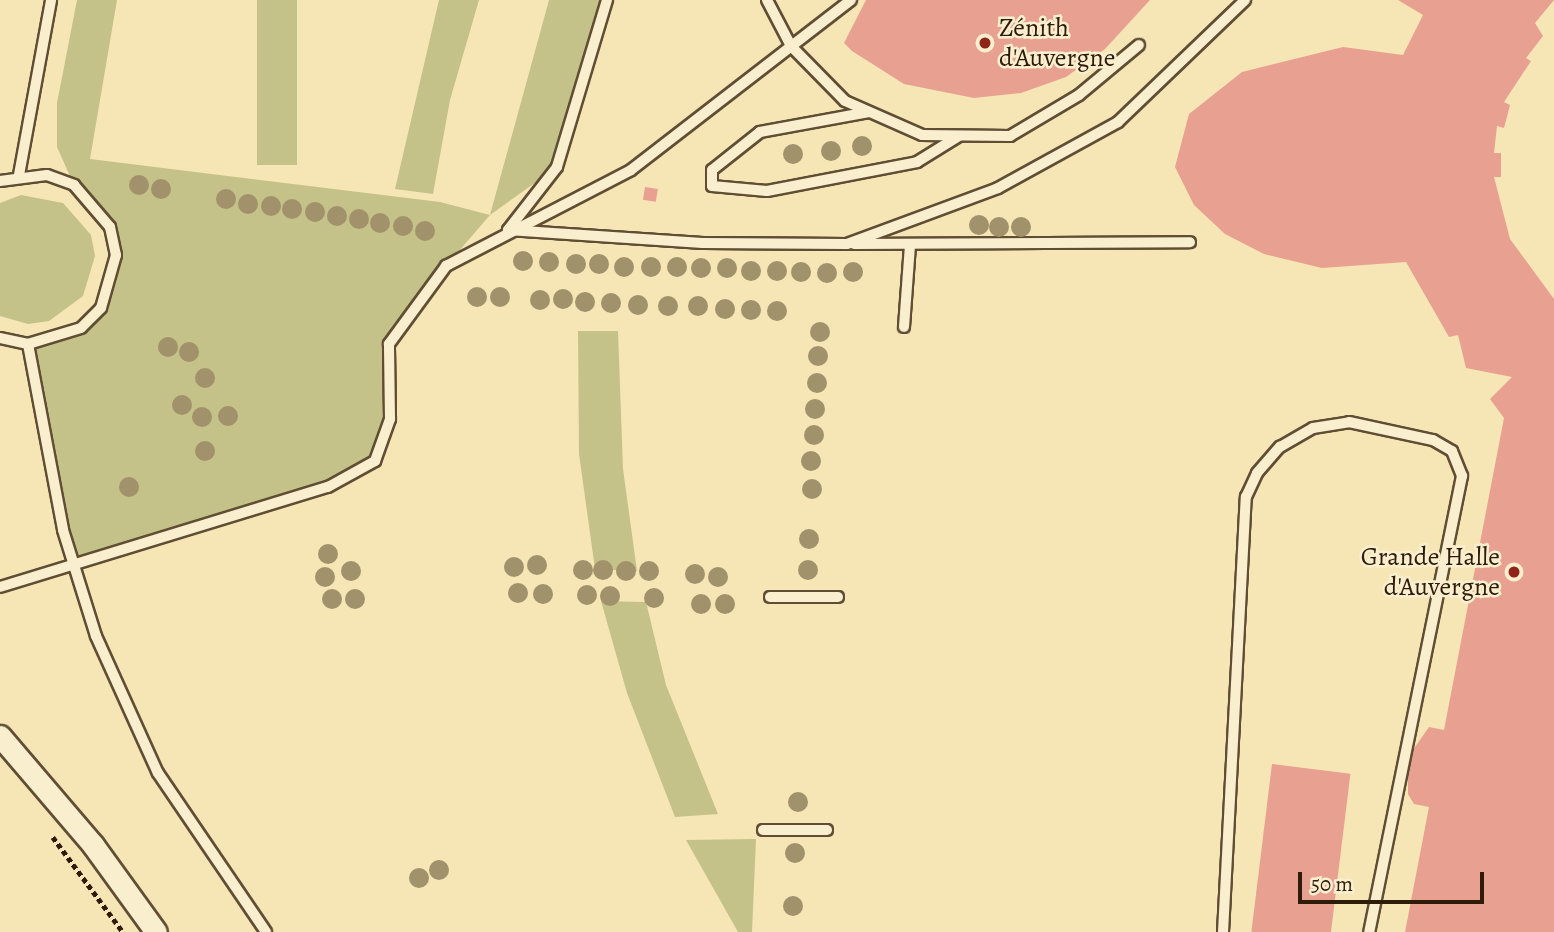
<!DOCTYPE html>
<meta charset="utf-8">
<style>
body{margin:0}
#map{position:relative;width:1554px;height:932px;overflow:hidden;background:#f6e6b5;font-family:Alegreya,serif}
div>[style]{position:absolute}
[style*='--x']{left:calc(var(--x)*1px);top:calc(var(--y)*1px);width:calc(var(--w)*1px);rotate:calc(var(--a)*1deg)}
.green>*{inset:0;background:#c4c288;transform-origin:0 0}
.building>*{inset:0;background:#e8a090;transform-origin:0 0}
.path>*{height:4.5px;margin-top:-2.25px;transform-origin:0;background:repeating-linear-gradient(90deg,#2e1b09 0 5px,transparent 0 8.5px)}
.roads{filter:drop-shadow(2px 0 #604e34) drop-shadow(-2px 0 #604e34) drop-shadow(0 2px #604e34) drop-shadow(0 -2px #604e34)}
.service>*{height:10px;margin:-5px;padding:0 5px;transform-origin:5px;border-radius:5px;background:#f9efcf}
.minor>*{height:21px;margin:-10.5px;padding:0 10.5px;transform-origin:10.5px;border-radius:10.5px;background:#f9efcf}
.trees>*{width:20px;height:20px;margin:-10px;border-radius:50%;background:#a1926b}
.dots>*{width:19px;height:19px;translate:-50% -50%;box-sizing:border-box;border:4px solid #f9efcf;border-radius:50%}
span{translate:-50% -50%;white-space:nowrap;text-align:center;line-height:1.15;-webkit-text-stroke:5px #f9efcf;paint-order:stroke}
.poi-label{font-size:26px;color:#2e1b09}
.left{translate:0 -50%;text-align:left}
.right{translate:-100% -50%;text-align:right}
.scale{position:absolute;left:1298px;top:872px;width:186px;height:32px;box-sizing:border-box;border:4px solid #2e1b09;border-top:0;padding-left:9px;font-size:21px;line-height:24px;white-space:nowrap;color:#2e1b09;-webkit-text-stroke:5px #f9efcf;paint-order:stroke}
</style>
<div id="map">
<div class="green">
<i style="clip-path:polygon(77px 0,117px 0,90px 159px,440px 202px,490px 215px,549px 0,607px 0,557px 167px,490px 215px,409px 309px,389px 344px,390px 419px,375px 461px,328px 487px,72px 566px,28px 344px,81px 328px,113px 283px,110px 227px,74px 185px,57px 147px,57px 103px)"></i>
<i style="left:257px;top:0;width:40px;height:165px"></i>
<i style="clip-path:polygon(439px 0,479px 0,450px 100px,433px 194px,395px 189px)"></i>
<i style="clip-path:polygon(21px 195px,63px 203px,91px 235px,95px 256px,83px 296px,49px 321px,28px 324px,0 316px,0 203px)"></i>
<i style="clip-path:polygon(578px 331px,618px 331px,623px 469px,637px 571px,595px 569px,579px 454px)"></i>
<i style="clip-path:polygon(601px 601px,646px 602px,666px 685px,718px 814px,675px 817px,627px 693px)"></i>
<i style="clip-path:polygon(756px 839px,752px 932px,738px 932px,686px 840px)"></i>
</div>
<div class="building">
<i style="clip-path:polygon(866px 0,1150px 0,1105px 49px,1066px 77px,1021px 93px,974px 98px,904px 84px,852px 51px,844px 43px)"></i>
<i style="clip-path:polygon(1398px 0,1554px 0,1535px 23px,1543px 36px,1526px 58px,1531px 61px,1504px 102px,1510px 105px,1504px 128px,1497px 126px,1494px 153px,1501px 153px,1501px 177px,1494px 177px,1510px 239px,1554px 299px,1554px 932px,1405px 932px,1429px 807px,1414px 804px,1408px 794px,1408px 757px,1429px 727px,1444px 730px,1504px 418px,1490px 399px,1512px 377px,1466px 368px,1458px 335px,1449px 337px,1406px 262px,1322px 268px,1264px 254px,1225px 234px,1194px 205px,1175px 167px,1189px 114px,1242px 72px,1343px 47px,1403px 55px,1423px 15px)"></i>
<i style="left:645px;top:187px;width:13px;height:13px;rotate:9deg"></i>
<i style="left:1272px;top:764px;width:79px;height:169px;rotate:7deg"></i>
</div>
<div class="path">
<i style="--x:53;--y:837;--w:118;--a:53.6"></i>
</div>
<div class="roads">
<div class="service">
<i style="--x:607;--y:0;--w:174;--a:106.7"></i>
<i style="--x:557;--y:167;--w:80;--a:127.9"></i>
<i style="--x:508;--y:230;--w:195;--a:3.8"></i>
<i style="--x:703;--y:243;--w:144;--a:0.4"></i>
<i style="--x:847;--y:244;--w:161;--a:-20.3"></i>
<i style="--x:998;--y:188;--w:137;--a:-28.8"></i>
<i style="--x:1118;--y:122;--w:176;--a:-43.8"></i>
<i style="--x:767;--y:0;--w:52;--a:62.4"></i>
<i style="--x:791;--y:46;--w:77;--a:45.5"></i>
<i style="--x:845;--y:101;--w:84;--a:23.8"></i>
<i style="--x:922;--y:135;--w:88;--a:0.7"></i>
<i style="--x:1010;--y:136;--w:80;--a:-30.7"></i>
<i style="--x:1079;--y:95;--w:78;--a:-39.8"></i>
<i style="--x:869;--y:112;--w:111;--a:169.6"></i>
<i style="--x:760;--y:132;--w:61;--a:141.6"></i>
<i style="--x:712;--y:170;--w:16;--a:90"></i>
<i style="--x:712;--y:186;--w:55;--a:5.2"></i>
<i style="--x:767;--y:191;--w:153;--a:-10.9"></i>
<i style="--x:917;--y:162;--w:49;--a:-31.8"></i>
<i style="--x:19;--y:175;--w:178;--a:-79.6"></i>
<i style="--x:0;--y:181;--w:47;--a:-7.3"></i>
<i style="--x:47;--y:175;--w:29;--a:20"></i>
<i style="--x:74;--y:185;--w:55;--a:49.4"></i>
<i style="--x:110;--y:227;--w:29;--a:78"></i>
<i style="--x:116;--y:255;--w:55;--a:105.8"></i>
<i style="--x:101;--y:308;--w:28;--a:135"></i>
<i style="--x:81;--y:328;--w:55;--a:163.2"></i>
<i style="--x:28;--y:344;--w:29;--a:-168"></i>
<i style="--x:854;--y:244;--w:336;--a:-0.3"></i>
<i style="--x:904;--y:327;--w:81;--a:-85.8"></i>
<i style="--x:28;--y:344;--w:189;--a:79.3"></i>
<i style="--x:63;--y:530;--w:111;--a:72.7"></i>
<i style="--x:96;--y:636;--w:150;--a:65.7"></i>
<i style="--x:158;--y:773;--w:192;--a:55.8"></i>
<i style="--x:0;--y:587;--w:343;--a:-17"></i>
<i style="--x:328;--y:487;--w:54;--a:-29"></i>
<i style="--x:375;--y:461;--w:45;--a:-70.3"></i>
<i style="--x:390;--y:419;--w:75;--a:-90.8"></i>
<i style="--x:389;--y:344;--w:97;--a:-53.8"></i>
<i style="--x:446;--y:266;--w:208;--a:-27.4"></i>
<i style="--x:631;--y:170;--w:278;--a:-37.7"></i>
<i style="--x:770;--y:597;--w:68;--a:0"></i>
<i style="--x:763;--y:830;--w:64;--a:0"></i>
<i style="--x:1223;--y:932;--w:436;--a:-87"></i>
<i style="--x:1246;--y:497;--w:26;--a:-65"></i>
<i style="--x:1257;--y:473;--w:35;--a:-49"></i>
<i style="--x:1280;--y:447;--w:38;--a:-30"></i>
<i style="--x:1313;--y:428;--w:36;--a:-9"></i>
<i style="--x:1349;--y:422;--w:86;--a:12.1"></i>
<i style="--x:1433;--y:440;--w:22;--a:30"></i>
<i style="--x:1452;--y:451;--w:27;--a:68"></i>
<i style="--x:1462;--y:476;--w:465;--a:101.5"></i>
</div>
<div class="minor">
<i style="--x:0;--y:736;--w:143;--a:49.5"></i>
<i style="--x:93;--y:845;--w:107;--a:54.1"></i>
</div>
</div>
<div class="trees">
<i style="left:862px;top:146px"></i>
<i style="left:831px;top:151px"></i>
<i style="left:793px;top:154px"></i>
<i style="left:139px;top:185px"></i>
<i style="left:161px;top:189px"></i>
<i style="left:226px;top:199px"></i>
<i style="left:248px;top:204px"></i>
<i style="left:271px;top:206px"></i>
<i style="left:292px;top:209px"></i>
<i style="left:315px;top:212px"></i>
<i style="left:337px;top:216px"></i>
<i style="left:359px;top:219px"></i>
<i style="left:380px;top:223px"></i>
<i style="left:979px;top:225px"></i>
<i style="left:403px;top:226px"></i>
<i style="left:999px;top:227px"></i>
<i style="left:1021px;top:227px"></i>
<i style="left:425px;top:231px"></i>
<i style="left:523px;top:261px"></i>
<i style="left:549px;top:262px"></i>
<i style="left:576px;top:264px"></i>
<i style="left:599px;top:264px"></i>
<i style="left:624px;top:267px"></i>
<i style="left:651px;top:267px"></i>
<i style="left:677px;top:267px"></i>
<i style="left:701px;top:268px"></i>
<i style="left:727px;top:268px"></i>
<i style="left:751px;top:271px"></i>
<i style="left:777px;top:271px"></i>
<i style="left:801px;top:272px"></i>
<i style="left:853px;top:272px"></i>
<i style="left:827px;top:273px"></i>
<i style="left:477px;top:297px"></i>
<i style="left:500px;top:297px"></i>
<i style="left:563px;top:299px"></i>
<i style="left:540px;top:300px"></i>
<i style="left:585px;top:302px"></i>
<i style="left:611px;top:303px"></i>
<i style="left:638px;top:305px"></i>
<i style="left:668px;top:306px"></i>
<i style="left:698px;top:306px"></i>
<i style="left:725px;top:309px"></i>
<i style="left:751px;top:310px"></i>
<i style="left:777px;top:311px"></i>
<i style="left:820px;top:332px"></i>
<i style="left:168px;top:347px"></i>
<i style="left:189px;top:352px"></i>
<i style="left:818px;top:356px"></i>
<i style="left:205px;top:378px"></i>
<i style="left:817px;top:383px"></i>
<i style="left:182px;top:405px"></i>
<i style="left:815px;top:409px"></i>
<i style="left:228px;top:416px"></i>
<i style="left:202px;top:417px"></i>
<i style="left:814px;top:435px"></i>
<i style="left:205px;top:451px"></i>
<i style="left:811px;top:461px"></i>
<i style="left:129px;top:487px"></i>
<i style="left:812px;top:489px"></i>
<i style="left:809px;top:539px"></i>
<i style="left:328px;top:554px"></i>
<i style="left:537px;top:565px"></i>
<i style="left:514px;top:567px"></i>
<i style="left:583px;top:570px"></i>
<i style="left:603px;top:570px"></i>
<i style="left:808px;top:570px"></i>
<i style="left:351px;top:571px"></i>
<i style="left:626px;top:571px"></i>
<i style="left:649px;top:571px"></i>
<i style="left:695px;top:574px"></i>
<i style="left:325px;top:577px"></i>
<i style="left:718px;top:577px"></i>
<i style="left:518px;top:593px"></i>
<i style="left:543px;top:594px"></i>
<i style="left:587px;top:595px"></i>
<i style="left:610px;top:596px"></i>
<i style="left:654px;top:598px"></i>
<i style="left:332px;top:599px"></i>
<i style="left:355px;top:599px"></i>
<i style="left:701px;top:604px"></i>
<i style="left:725px;top:604px"></i>
<i style="left:798px;top:802px"></i>
<i style="left:795px;top:853px"></i>
<i style="left:439px;top:870px"></i>
<i style="left:419px;top:878px"></i>
<i style="left:793px;top:906px"></i>
</div>
<div class="dots">
<i style="left:985px;top:43px;background:#8f2418"></i>
<i style="left:1514px;top:572px;background:#8f2418"></i>
</div>
<div class="poi-label">
<span class="left" style="left:999px;top:43px">Zénith<br>d'Auvergne</span>
<span class="right" style="left:1500px;top:572px">Grande Halle<br>d'Auvergne</span>
</div>
<div class="scale">50 m</div>
</div>
